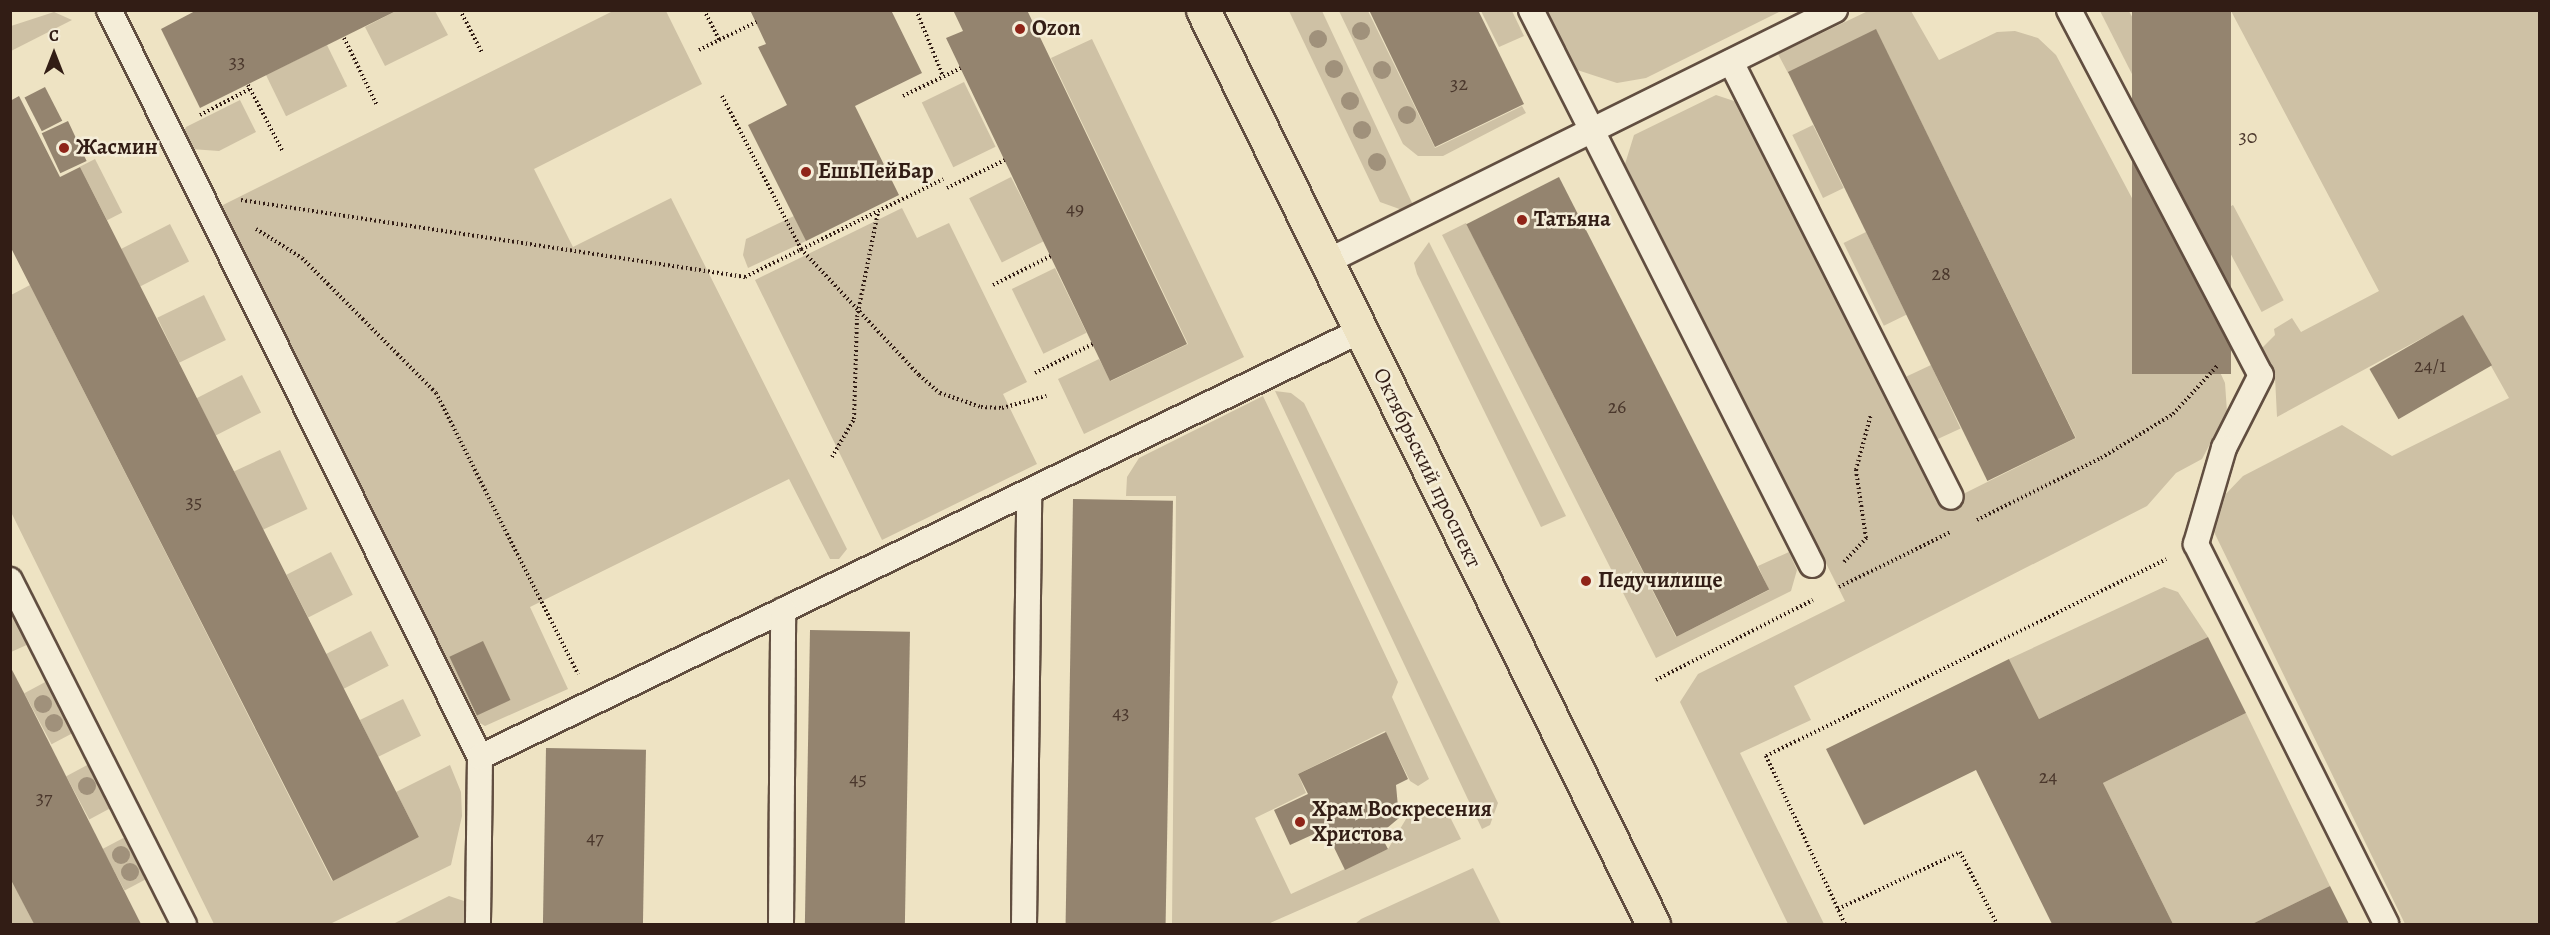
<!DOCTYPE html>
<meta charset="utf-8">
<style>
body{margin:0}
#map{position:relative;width:2550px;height:935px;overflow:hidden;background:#eee3c3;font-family:Alegreya,serif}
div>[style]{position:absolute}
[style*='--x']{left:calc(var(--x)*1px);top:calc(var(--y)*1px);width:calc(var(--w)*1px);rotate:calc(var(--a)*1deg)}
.green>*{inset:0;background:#cec1a5;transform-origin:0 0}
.building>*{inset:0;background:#94846f;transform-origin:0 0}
.path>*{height:4px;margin-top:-2px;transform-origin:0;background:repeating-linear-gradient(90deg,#321d15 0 1.5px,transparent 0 4.5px)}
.roads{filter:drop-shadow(2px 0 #614e40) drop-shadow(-2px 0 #614e40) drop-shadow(0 2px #614e40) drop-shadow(0 -2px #614e40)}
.service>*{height:24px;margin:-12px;padding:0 12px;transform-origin:12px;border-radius:12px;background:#f4edd8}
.primary>*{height:33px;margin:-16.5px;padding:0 16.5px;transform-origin:16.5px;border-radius:16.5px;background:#eee3c3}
.trees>*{width:18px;height:18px;margin:-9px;border-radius:50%;background:#a0917b}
.dots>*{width:16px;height:16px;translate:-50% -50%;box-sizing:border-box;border:3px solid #f4edd8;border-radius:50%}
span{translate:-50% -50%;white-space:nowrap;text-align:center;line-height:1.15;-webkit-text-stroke:5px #f4edd8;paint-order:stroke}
.number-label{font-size:20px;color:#4a372c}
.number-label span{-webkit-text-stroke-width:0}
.poi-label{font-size:22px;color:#321d15;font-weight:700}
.left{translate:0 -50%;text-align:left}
.street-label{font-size:22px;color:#321d15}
.frame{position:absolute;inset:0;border:12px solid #321d15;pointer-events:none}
.north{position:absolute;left:24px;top:24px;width:60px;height:60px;-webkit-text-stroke:4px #f4edd8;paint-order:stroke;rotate:0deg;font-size:16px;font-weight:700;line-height:24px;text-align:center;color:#321d15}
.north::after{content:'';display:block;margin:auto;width:21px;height:27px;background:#321d15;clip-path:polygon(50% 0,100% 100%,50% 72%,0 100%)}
</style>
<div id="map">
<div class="green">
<i style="clip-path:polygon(398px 10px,435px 11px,448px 35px,385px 66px,365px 27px)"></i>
<i style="clip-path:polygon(613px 11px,666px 11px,702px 84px,534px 169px,573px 247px,671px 198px,847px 549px,839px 559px,830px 559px,789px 479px,530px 607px,568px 689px,485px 726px,468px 716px,215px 209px)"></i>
<i style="clip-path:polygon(1289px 11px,1322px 11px,1414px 207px,1405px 211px,1380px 202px)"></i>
<i style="clip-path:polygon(1339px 11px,1368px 11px,1435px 148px,1522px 106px,1526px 113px,1443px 156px,1418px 156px,1403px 144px)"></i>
<i style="clip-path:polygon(1481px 11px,1512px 11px,1524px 36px,1499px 47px)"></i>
<i style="clip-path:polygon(1538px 11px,1781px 11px,1646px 78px,1617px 83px,1565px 66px)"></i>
<i style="clip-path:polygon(1868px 11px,1911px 11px,1939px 60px,1997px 32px,2015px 31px,2038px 38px,2056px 55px,2193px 313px,2225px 383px,2227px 412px,2202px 459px,2176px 473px,2147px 506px,1794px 686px,1811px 720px,1740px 753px,1824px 924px,1788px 924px,1680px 702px,1698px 674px,1845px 601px,1625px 164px,1634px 135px,1716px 95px,1737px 102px,1941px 505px,2076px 438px,1876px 30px,1788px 73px,1778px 54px)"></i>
<i style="clip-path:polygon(2100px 11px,2129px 11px,2159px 68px,2135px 80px)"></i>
<i style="clip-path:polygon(2231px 11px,2539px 11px,2539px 924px,2405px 924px,2214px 532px,2211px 523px,2221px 499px,2243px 476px,2342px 425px,2392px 456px,2509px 398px,2463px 316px,2277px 417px,2275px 377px,2259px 351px,2275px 335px,2274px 329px,2292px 318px,2301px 332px,2379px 291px)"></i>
<i style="clip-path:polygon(54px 12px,72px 20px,11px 51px,11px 26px)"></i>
<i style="clip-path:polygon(1092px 39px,1244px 357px,1084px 434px,1058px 379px,1099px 359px,1111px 381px,1188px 344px,1051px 58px)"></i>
<i style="left:327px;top:45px;width:46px;height:68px;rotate:64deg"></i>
<i style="left:964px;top:82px;width:72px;height:47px;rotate:64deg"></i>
<i style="left:2172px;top:91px;width:107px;height:26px;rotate:62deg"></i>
<i style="clip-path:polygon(240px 100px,256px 132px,219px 151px,191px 149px,183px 133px,186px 127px)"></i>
<i style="left:1813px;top:125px;width:70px;height:23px;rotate:64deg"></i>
<i style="left:95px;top:159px;width:60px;height:17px;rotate:63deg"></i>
<i style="left:1011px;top:177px;width:72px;height:47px;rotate:63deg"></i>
<i style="left:2233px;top:205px;width:108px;height:25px;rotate:62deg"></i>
<i style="clip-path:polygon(902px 208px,917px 238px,949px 223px,1027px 382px,1003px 394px,1037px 464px,882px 540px,755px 280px)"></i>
<i style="clip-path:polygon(794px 216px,806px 241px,748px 268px,743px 255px,746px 239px)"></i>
<i style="clip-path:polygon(1466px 223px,1676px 637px,1769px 590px,1758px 566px,1789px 552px,1797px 570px,1791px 591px,1656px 658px,1442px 235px)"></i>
<i style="left:170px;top:224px;width:42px;height:55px;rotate:63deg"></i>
<i style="left:1866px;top:232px;width:92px;height:25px;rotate:64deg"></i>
<i style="clip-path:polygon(1429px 242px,1566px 516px,1541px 527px,1417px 274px,1414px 263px)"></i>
<i style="left:1055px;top:268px;width:72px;height:48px;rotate:64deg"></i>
<i style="clip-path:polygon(30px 285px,332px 881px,419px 837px,396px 792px,450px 765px,461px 792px,462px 816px,451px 865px,330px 924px,214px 924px,11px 512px,11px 295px)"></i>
<i style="left:204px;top:295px;width:50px;height:52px;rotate:64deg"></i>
<i style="left:1931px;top:365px;width:70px;height:27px;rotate:65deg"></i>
<i style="left:242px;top:375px;width:42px;height:51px;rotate:63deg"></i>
<i style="clip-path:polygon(1275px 391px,1291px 393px,1304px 403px,1498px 803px,1490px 825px,1482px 829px)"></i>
<i style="clip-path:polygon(1263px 396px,1398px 682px,1392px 697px,1429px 779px,1418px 786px,1410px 781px,1385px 731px,1298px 774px,1306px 793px,1255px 818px,1291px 894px,1388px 849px,1412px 809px,1450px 817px,1461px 839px,1268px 924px,1172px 924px,1176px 496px,1126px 496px,1127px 477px,1139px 458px)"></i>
<i style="left:280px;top:450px;width:65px;height:51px;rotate:65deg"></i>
<i style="left:331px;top:552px;width:48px;height:50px;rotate:63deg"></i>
<i style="clip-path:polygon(2164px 587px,2178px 592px,2208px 637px,2039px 719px,2009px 659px)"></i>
<i style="clip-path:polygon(10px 602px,31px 643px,11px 652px,10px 652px)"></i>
<i style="left:371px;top:631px;width:39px;height:51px;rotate:63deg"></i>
<i style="left:49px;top:680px;width:58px;height:28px;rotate:62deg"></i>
<i style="left:403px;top:699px;width:41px;height:48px;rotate:64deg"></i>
<i style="clip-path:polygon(2246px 713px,2330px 886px,2252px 924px,2173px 924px,2103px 783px)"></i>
<i style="left:91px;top:763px;width:49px;height:28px;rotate:62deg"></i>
<i style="left:129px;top:835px;width:47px;height:30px;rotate:62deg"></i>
<i style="clip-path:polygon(1473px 868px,1501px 924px,1355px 924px,1361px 919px)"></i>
<i style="clip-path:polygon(11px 878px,34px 924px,11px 924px)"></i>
<i style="clip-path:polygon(449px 896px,464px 901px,468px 924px,393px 924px)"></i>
</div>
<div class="building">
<i style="clip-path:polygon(197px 10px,398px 10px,200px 108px,161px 29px)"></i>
<i style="clip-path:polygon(750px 10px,891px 10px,922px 73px,855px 106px,899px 195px,806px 241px,748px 125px,787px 105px,758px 47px,766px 44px)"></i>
<i style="clip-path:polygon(953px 10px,1027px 10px,1187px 344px,1110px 381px,946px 38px,963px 31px)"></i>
<i style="clip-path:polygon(1369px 10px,1478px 10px,1524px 104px,1435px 147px)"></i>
<i style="left:2132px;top:10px;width:99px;height:364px"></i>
<i style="left:1876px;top:29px;width:455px;height:98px;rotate:64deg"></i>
<i style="left:45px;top:87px;width:38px;height:23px;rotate:63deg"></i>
<i style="clip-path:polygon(19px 96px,60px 177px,80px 167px,419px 837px,333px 881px,10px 246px,10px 101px)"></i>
<i style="left:68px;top:121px;width:44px;height:29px;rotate:65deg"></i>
<i style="left:1559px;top:177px;width:463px;height:104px;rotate:63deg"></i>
<i style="left:2463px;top:315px;width:58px;height:108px;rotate:60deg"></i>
<i style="left:1073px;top:499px;width:100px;height:425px;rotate:1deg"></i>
<i style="left:810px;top:630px;width:100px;height:294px;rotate:1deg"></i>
<i style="clip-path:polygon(2208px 637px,2246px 713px,2103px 783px,2173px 924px,2052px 924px,1976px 770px,1864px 825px,1826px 749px,2009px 659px,2039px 719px)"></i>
<i style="left:483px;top:641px;width:65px;height:37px;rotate:65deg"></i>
<i style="clip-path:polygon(10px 666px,24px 693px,141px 924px,34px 924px,10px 878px)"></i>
<i style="clip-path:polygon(1386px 732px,1408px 779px,1396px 785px,1399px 818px,1380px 834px,1388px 849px,1345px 870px,1325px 829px,1290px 845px,1274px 810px,1308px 794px,1298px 774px)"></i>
<i style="left:546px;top:748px;width:100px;height:176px;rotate:1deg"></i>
<i style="clip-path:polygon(2330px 886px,2349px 924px,2252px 924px)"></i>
</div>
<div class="path">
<i style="--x:460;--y:10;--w:48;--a:62.9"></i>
<i style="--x:704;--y:10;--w:34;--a:63"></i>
<i style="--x:916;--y:10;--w:71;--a:67.8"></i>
<i style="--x:344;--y:38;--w:75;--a:63.8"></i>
<i style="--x:699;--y:50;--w:64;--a:-26.2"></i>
<i style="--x:248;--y:85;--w:76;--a:62.4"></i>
<i style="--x:722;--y:96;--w:172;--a:62.7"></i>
<i style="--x:801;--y:249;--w:173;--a:46.9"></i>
<i style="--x:919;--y:375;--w:28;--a:41"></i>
<i style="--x:940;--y:393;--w:43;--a:18.9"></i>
<i style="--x:981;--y:407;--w:21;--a:3"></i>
<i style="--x:1002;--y:408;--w:46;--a:-15.3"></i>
<i style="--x:903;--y:96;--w:64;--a:-25.8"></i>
<i style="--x:200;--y:115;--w:56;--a:-27.5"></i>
<i style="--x:947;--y:188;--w:64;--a:-25.8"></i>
<i style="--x:241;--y:200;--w:510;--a:8.69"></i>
<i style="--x:745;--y:277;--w:221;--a:-26.3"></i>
<i style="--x:256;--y:229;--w:54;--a:32.2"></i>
<i style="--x:302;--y:258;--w:190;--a:45.2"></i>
<i style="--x:436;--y:393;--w:315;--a:63.2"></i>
<i style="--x:993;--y:285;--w:65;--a:-26.6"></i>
<i style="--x:1035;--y:373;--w:65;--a:-26.6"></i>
<i style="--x:832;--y:457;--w:44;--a:-59.9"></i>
<i style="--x:854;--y:419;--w:102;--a:-88.3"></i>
<i style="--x:857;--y:317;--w:107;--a:-78.7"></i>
<i style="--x:1977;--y:520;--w:139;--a:-26.6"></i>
<i style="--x:2101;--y:458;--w:84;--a:-31.4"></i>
<i style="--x:2173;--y:414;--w:67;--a:-47.4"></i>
<i style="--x:1844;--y:562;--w:33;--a:-47"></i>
<i style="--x:1866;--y:538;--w:69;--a:-98.4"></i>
<i style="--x:1856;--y:470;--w:58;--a:-75"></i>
<i style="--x:1839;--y:587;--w:125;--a:-26.2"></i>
<i style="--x:1656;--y:680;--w:176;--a:-27"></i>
<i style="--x:1401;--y:806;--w:50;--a:11.5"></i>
<i style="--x:1450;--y:816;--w:18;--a:-22"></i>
<i style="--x:1838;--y:909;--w:135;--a:-25"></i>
<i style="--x:1960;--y:852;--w:81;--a:62.8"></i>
<i style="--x:1845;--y:924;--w:186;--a:-115.2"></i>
<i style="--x:1766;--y:756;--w:446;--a:-26.2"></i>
</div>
<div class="roads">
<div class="service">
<i style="--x:109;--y:10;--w:834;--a:63.59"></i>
<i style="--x:480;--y:757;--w:167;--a:90.7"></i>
<i style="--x:1531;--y:10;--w:622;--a:63.15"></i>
<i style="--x:2069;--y:10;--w:412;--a:62.3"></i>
<i style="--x:2261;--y:375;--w:82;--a:116.9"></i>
<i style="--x:2224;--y:448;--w:100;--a:106.3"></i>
<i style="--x:2196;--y:544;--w:425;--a:63.4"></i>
<i style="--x:1731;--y:62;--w:487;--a:63.2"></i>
<i style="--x:1326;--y:262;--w:568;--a:-26.34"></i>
<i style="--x:10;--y:580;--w:386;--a:63.2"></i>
<i style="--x:480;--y:757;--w:978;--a:-25.83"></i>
<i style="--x:781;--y:924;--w:314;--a:-89.6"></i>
<i style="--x:1024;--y:924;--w:432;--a:-89.3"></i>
</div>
<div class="primary">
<i style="--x:1203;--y:10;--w:1019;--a:63.79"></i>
</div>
</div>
<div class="trees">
<i style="left:1361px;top:31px"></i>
<i style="left:1318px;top:39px"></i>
<i style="left:1334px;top:69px"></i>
<i style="left:1382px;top:70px"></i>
<i style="left:1350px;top:101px"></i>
<i style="left:1407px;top:115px"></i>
<i style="left:1362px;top:130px"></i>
<i style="left:1377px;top:162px"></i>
<i style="left:43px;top:704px"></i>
<i style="left:54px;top:723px"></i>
<i style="left:87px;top:786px"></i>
<i style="left:121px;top:855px"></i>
<i style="left:130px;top:872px"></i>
</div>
<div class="dots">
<i style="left:1020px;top:29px;background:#8f2418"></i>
<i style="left:64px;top:148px;background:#8f2418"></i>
<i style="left:806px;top:172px;background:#8f2418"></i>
<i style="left:1522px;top:220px;background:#8f2418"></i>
<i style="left:1586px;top:581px;background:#8f2418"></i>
<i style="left:1300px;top:822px;background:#8f2418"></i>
</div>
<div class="number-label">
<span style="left:237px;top:61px">33</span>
<span style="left:1459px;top:83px">32</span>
<span style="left:2248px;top:136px">30</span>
<span style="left:1075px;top:208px">49</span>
<span style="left:1941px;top:273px">28</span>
<span style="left:2430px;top:365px">24/1</span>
<span style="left:1617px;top:406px">26</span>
<span style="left:194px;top:501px">35</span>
<span style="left:1121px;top:712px">43</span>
<span style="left:2048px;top:776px">24</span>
<span style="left:858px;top:778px">45</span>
<span style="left:44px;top:797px">37</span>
<span style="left:595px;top:837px">47</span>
</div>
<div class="poi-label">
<span class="left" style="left:1032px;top:29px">Ozon</span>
<span class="left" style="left:76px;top:148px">Жасмин</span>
<span class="left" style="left:818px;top:172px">ЕшьПейБар</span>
<span class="left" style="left:1534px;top:220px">Татьяна</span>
<span class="left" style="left:1598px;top:581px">Педучилище</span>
<span class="left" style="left:1312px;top:822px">Храм Воскресения<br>Христова</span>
</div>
<div class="street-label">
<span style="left:1427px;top:468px;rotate:64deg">Октябрьский проспект</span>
</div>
<div class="frame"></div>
<div class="north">С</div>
</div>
